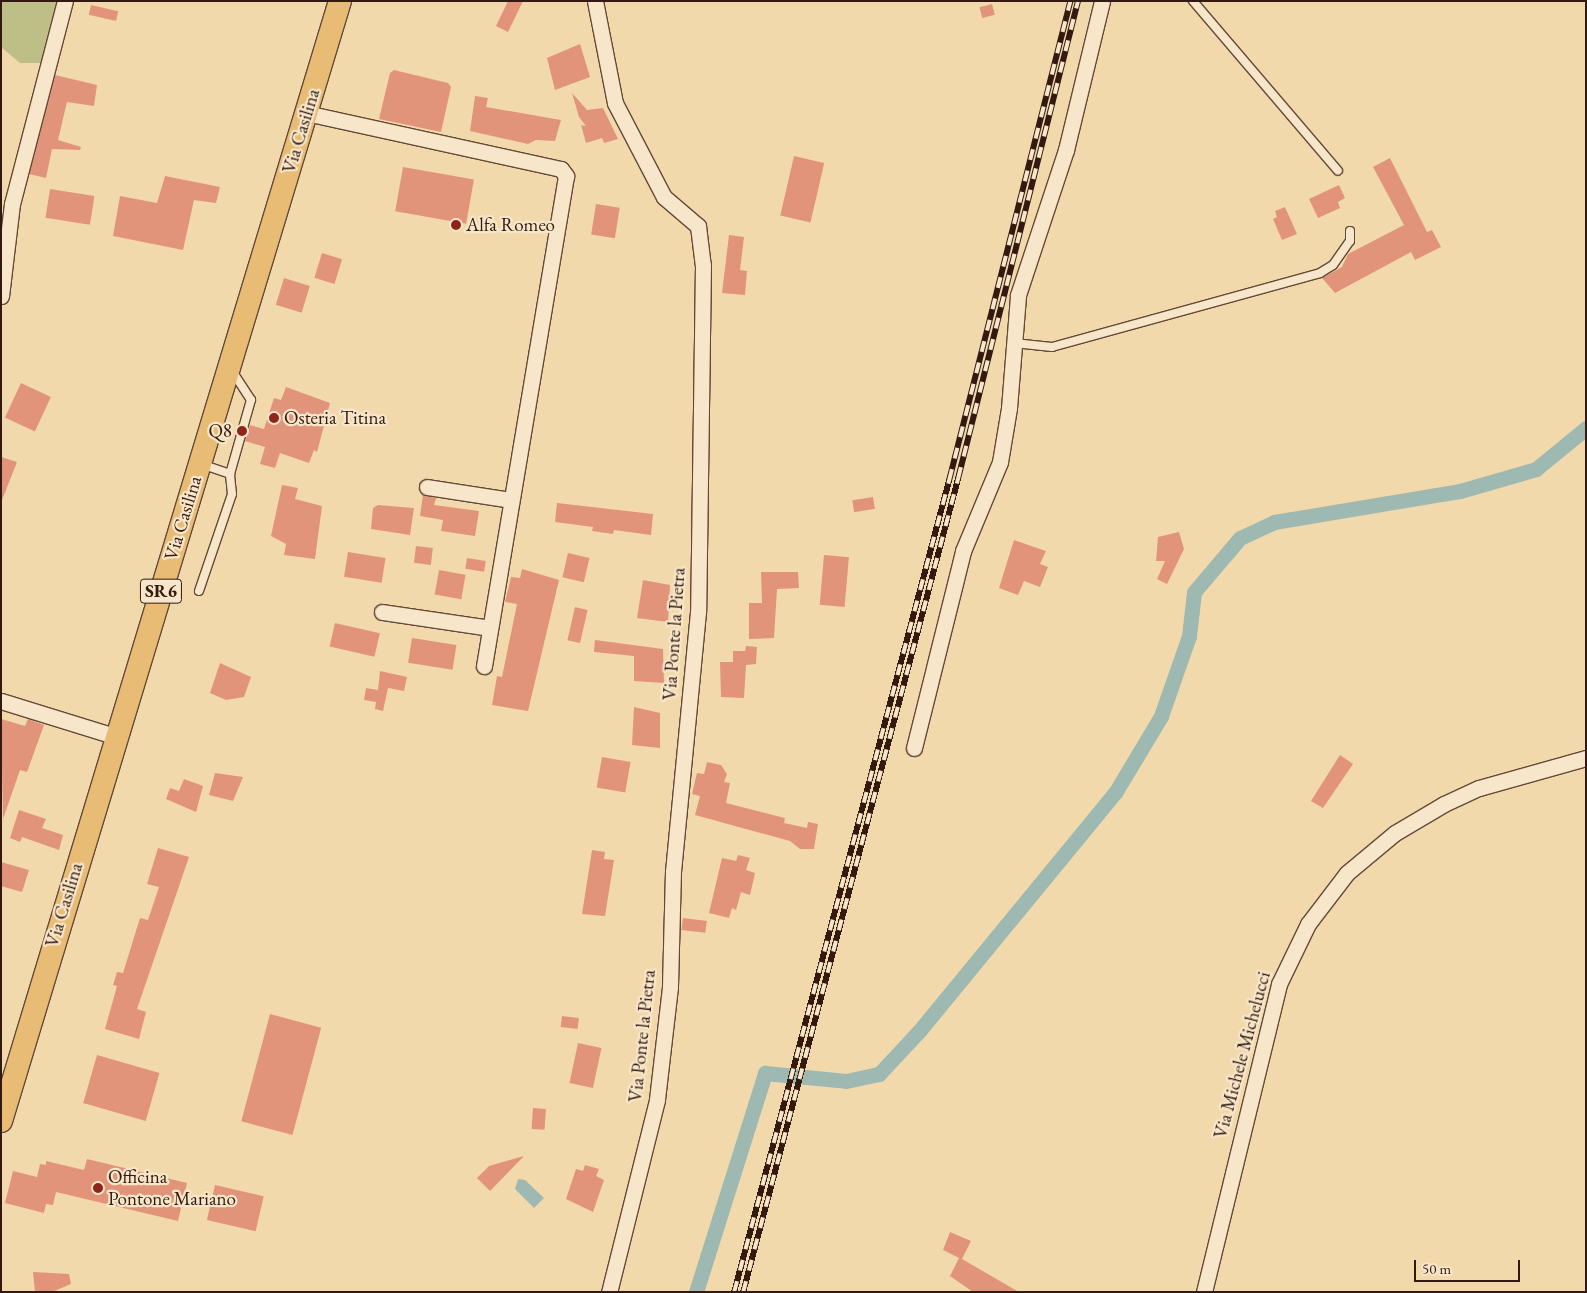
<!DOCTYPE html>
<style>
body{margin:0}
#map{position:relative;width:1587px;height:1293px;overflow:hidden;background:#f2d9ac;font-family:"EB Garamond",serif}
div>[style]{position:absolute}
[style*='--x']{left:calc(var(--x)*1px);top:calc(var(--y)*1px);width:calc(var(--w)*1px);rotate:calc(var(--a)*1deg)}
.green>*{inset:0;background:#bebe87}
.water>*{inset:0;background:#9db9b1}
.canal>*{height:15px;margin:-7.5px;padding:0 7.5px;transform-origin:7.5px;border-radius:7.5px;background:#9db9b1}
.building>*{inset:0;background:#e2947b;transform-origin:0 0}
.roads{filter:drop-shadow(1px 0 #634937) drop-shadow(-1px 0 #634937) drop-shadow(0 1px #634937) drop-shadow(0 -1px #634937)}
.service>*{height:8px;margin:-4px;padding:0 4px;transform-origin:4px;border-radius:4px;background:#f7e6c9}
.minor>*{height:15px;margin:-7.5px;padding:0 7.5px;transform-origin:7.5px;border-radius:7.5px;background:#f7e6c9}
.primary>*{height:22px;margin:-11px;padding:0 11px;transform-origin:11px;border-radius:11px;background:#e9bc76}
.rail>*{height:5.5px;margin-top:-2.75px;transform-origin:0;background:repeating-linear-gradient(90deg,#f7e6c9 0 11px,#331910 0 22px);box-sizing:border-box;border-block:1px solid #331910}
.dots>*{width:14px;height:14px;translate:-50% -50%;box-sizing:border-box;border:2px solid #f7e6c9;border-radius:50%}
span{translate:-50% -50%;white-space:nowrap;text-align:center;line-height:1.15;-webkit-text-stroke:4.5px #f7e6c9;paint-order:stroke}
.shield-label span{padding:1px 4px;background:#f7e6c9;border:1px solid;border-radius:4px;-webkit-text-stroke-width:0}
.shield-label{font-size:18px;color:#331910;font-weight:700}
.street-label{font-size:19px;color:#331910}
.poi-label{font-size:19px;color:#331910}
.left{translate:0 -50%;text-align:left}
.right{translate:-100% -50%;text-align:right}
.frame{position:absolute;inset:0;border:2px solid #331910;pointer-events:none}
.scale{position:absolute;left:1414px;top:1260px;width:106px;height:22px;box-sizing:border-box;border:2px solid #331910;border-top:0;padding-left:6px;font-size:15px;line-height:18px;white-space:nowrap;color:#331910;-webkit-text-stroke:4px #f7e6c9;paint-order:stroke}
</style>
<div id="map">
<div class="green">
<i style="clip-path:polygon(1px 1px,61px 1px,41px 63px,20px 63px,1px 47px)"></i>
</div>
<div class="water">
<i style="clip-path:polygon(518px 1179px,525px 1180px,544px 1198px,534px 1208px,515px 1189px)"></i>
</div>
<div class="canal">
<i style="--x:696;--y:1292;--w:230;--a:-72.5"></i>
<i style="--x:765;--y:1073;--w:81;--a:5.6"></i>
<i style="--x:846;--y:1081;--w:34;--a:-12"></i>
<i style="--x:879;--y:1074;--w:60;--a:-47"></i>
<i style="--x:920;--y:1030;--w:307;--a:-50.6"></i>
<i style="--x:1115;--y:793;--w:90;--a:-59.1"></i>
<i style="--x:1161;--y:716;--w:85;--a:-70.7"></i>
<i style="--x:1189;--y:636;--w:44;--a:-83.5"></i>
<i style="--x:1194;--y:592;--w:71;--a:-49.6"></i>
<i style="--x:1240;--y:538;--w:38;--a:-25"></i>
<i style="--x:1274;--y:522;--w:189;--a:-9.5"></i>
<i style="--x:1460;--y:491;--w:79;--a:-16.1"></i>
<i style="--x:1536;--y:469;--w:65;--a:-39.4"></i>
</div>
<div class="building">
<i style="clip-path:polygon(508px 1px,523px 1px,508px 32px,496px 26px)"></i>
<i style="left:992px;top:4px;width:11px;height:13px;rotate:75deg"></i>
<i style="left:91px;top:5px;width:28px;height:10px;rotate:13deg"></i>
<i style="clip-path:polygon(580px 44px,590px 77px,555px 90px,547px 58px)"></i>
<i style="clip-path:polygon(394px 70px,448px 83px,451px 87px,441px 132px,379px 119px,390px 73px)"></i>
<i style="clip-path:polygon(55px 75px,97px 85px,94px 106px,67px 102px,58px 140px,81px 147px,80px 150px,52px 149px,46px 178px,29px 174px)"></i>
<i style="clip-path:polygon(572px 93px,587px 110px,603px 108px,618px 139px,604px 143px,602px 138px,586px 143px,581px 125px,586px 126px,579px 117px)"></i>
<i style="clip-path:polygon(475px 96px,488px 98px,486px 107px,561px 120px,555px 141px,536px 140px,528px 144px,470px 131px)"></i>
<i style="left:794px;top:156px;width:31px;height:61px;rotate:13deg"></i>
<i style="clip-path:polygon(1390px 158px,1427px 232px,1432px 230px,1441px 247px,1415px 260px,1411px 252px,1335px 293px,1322px 278px,1342px 267px,1348px 254px,1404px 225px,1373px 167px)"></i>
<i style="left:403px;top:167px;width:72px;height:45px;rotate:10deg"></i>
<i style="clip-path:polygon(165px 176px,220px 187px,216px 203px,194px 200px,183px 250px,113px 236px,120px 196px,157px 203px)"></i>
<i style="clip-path:polygon(1339px 185px,1345px 198px,1338px 202px,1340px 208px,1318px 218px,1309px 199px)"></i>
<i style="left:50px;top:189px;width:45px;height:29px;rotate:9deg"></i>
<i style="left:596px;top:204px;width:24px;height:31px;rotate:9deg"></i>
<i style="clip-path:polygon(1285px 207px,1297px 234px,1282px 240px,1273px 219px,1277px 217px,1275px 211px)"></i>
<i style="clip-path:polygon(729px 235px,744px 237px,740px 270px,747px 271px,745px 295px,722px 293px)"></i>
<i style="left:322px;top:253px;width:21px;height:26px;rotate:17deg"></i>
<i style="left:284px;top:278px;width:27px;height:28px;rotate:17deg"></i>
<i style="left:21px;top:383px;width:33px;height:38px;rotate:25deg"></i>
<i style="clip-path:polygon(286px 387px,330px 403px,317px 452px,314px 450px,309px 463px,280px 453px,275px 468px,260px 464px,265px 447px,245px 441px,250px 425px,264px 429px,274px 398px,281px 400px)"></i>
<i style="clip-path:polygon(1px 457px,17px 462px,2px 500px,1px 499px)"></i>
<i style="clip-path:polygon(282px 485px,298px 488px,295px 499px,322px 506px,315px 559px,284px 555px,286px 544px,271px 536px)"></i>
<i style="clip-path:polygon(423px 495px,436px 498px,434px 505px,479px 511px,475px 536px,441px 531px,443px 520px,420px 516px)"></i>
<i style="left:873px;top:497px;width:12px;height:21px;rotate:81deg"></i>
<i style="clip-path:polygon(557px 503px,653px 514px,651px 535px,614px 530px,613px 534px,592px 531px,593px 527px,555px 522px)"></i>
<i style="clip-path:polygon(378px 505px,414px 508px,410px 535px,371px 529px,373px 508px)"></i>
<i style="clip-path:polygon(1179px 532px,1184px 549px,1167px 584px,1157px 579px,1165px 561px,1156px 561px,1158px 537px)"></i>
<i style="clip-path:polygon(1014px 540px,1046px 551px,1040px 564px,1048px 567px,1040px 587px,1024px 581px,1018px 595px,999px 588px)"></i>
<i style="left:416px;top:546px;width:17px;height:17px;rotate:7deg"></i>
<i style="left:348px;top:552px;width:38px;height:25px;rotate:9deg"></i>
<i style="left:568px;top:553px;width:22px;height:25px;rotate:13deg"></i>
<i style="left:824px;top:555px;width:25px;height:50px;rotate:5deg"></i>
<i style="left:467px;top:558px;width:19px;height:11px;rotate:9deg"></i>
<i style="clip-path:polygon(522px 569px,559px 580px,528px 711px,492px 705px,497px 676px,502px 677px,517px 604px,505px 602px,511px 577px,520px 578px)"></i>
<i style="left:439px;top:570px;width:27px;height:25px;rotate:10deg"></i>
<i style="clip-path:polygon(761px 572px,798px 572px,799px 588px,777px 589px,774px 638px,749px 639px,749px 603px,762px 603px)"></i>
<i style="clip-path:polygon(643px 580px,670px 585px,668px 622px,637px 618px)"></i>
<i style="left:575px;top:607px;width:13px;height:34px;rotate:13deg"></i>
<i style="left:335px;top:623px;width:46px;height:24px;rotate:13deg"></i>
<i style="left:412px;top:638px;width:45px;height:25px;rotate:9deg"></i>
<i style="clip-path:polygon(595px 640px,663px 649px,664px 683px,634px 681px,634px 656px,594px 652px)"></i>
<i style="clip-path:polygon(746px 646px,757px 647px,756px 664px,746px 665px,744px 698px,721px 697px,720px 662px,733px 662px,733px 651px,745px 651px)"></i>
<i style="clip-path:polygon(220px 663px,251px 677px,244px 697px,226px 700px,210px 693px)"></i>
<i style="clip-path:polygon(380px 671px,407px 677px,404px 691px,388px 688px,383px 711px,375px 709px,376px 702px,364px 700px,366px 688px,378px 690px)"></i>
<i style="clip-path:polygon(634px 707px,660px 713px,660px 748px,632px 745px)"></i>
<i style="clip-path:polygon(1px 719px,25px 726px,28px 719px,44px 725px,27px 772px,20px 770px,3px 819px)"></i>
<i style="clip-path:polygon(1340px 755px,1353px 764px,1323px 808px,1311px 801px)"></i>
<i style="left:602px;top:757px;width:29px;height:31px;rotate:10deg"></i>
<i style="clip-path:polygon(707px 762px,721px 765px,727px 774px,724px 782px,730px 783px,726px 803px,785px 818px,784px 823px,807px 828px,808px 822px,818px 824px,814px 849px,800px 849px,790px 841px,695px 815px,700px 796px,692px 794px,697px 773px,704px 774px)"></i>
<i style="clip-path:polygon(215px 773px,243px 777px,233px 801px,209px 795px)"></i>
<i style="clip-path:polygon(184px 779px,203px 786px,196px 812px,166px 799px,170px 788px,179px 791px)"></i>
<i style="clip-path:polygon(19px 810px,46px 819px,42px 828px,63px 835px,59px 850px,22px 837px,20px 842px,10px 838px)"></i>
<i style="clip-path:polygon(158px 848px,189px 857px,137px 1009px,146px 1012px,139px 1039px,105px 1029px,117px 986px,113px 985px,117px 972px,123px 973px,140px 918px,148px 920px,159px 887px,147px 884px)"></i>
<i style="clip-path:polygon(592px 850px,605px 852px,604px 859px,614px 860px,605px 916px,582px 914px)"></i>
<i style="clip-path:polygon(738px 855px,750px 858px,746px 870px,755px 873px,750px 895px,741px 892px,736px 910px,732px 908px,729px 918px,709px 913px,722px 858px,736px 861px)"></i>
<i style="clip-path:polygon(1px 862px,29px 870px,22px 892px,1px 886px)"></i>
<i style="left:683px;top:918px;width:24px;height:12px;rotate:7deg"></i>
<i style="left:270px;top:1014px;width:53px;height:111px;rotate:15deg"></i>
<i style="left:562px;top:1016px;width:17px;height:11px;rotate:7deg"></i>
<i style="left:578px;top:1043px;width:24px;height:41px;rotate:12deg"></i>
<i style="left:97px;top:1055px;width:65px;height:50px;rotate:16deg"></i>
<i style="left:533px;top:1108px;width:13px;height:21px;rotate:4deg"></i>
<i style="clip-path:polygon(524px 1156px,490px 1191px,477px 1178px,489px 1166px)"></i>
<i style="clip-path:polygon(87px 1159px,187px 1183px,178px 1221px,56px 1192px,53px 1205px,46px 1204px,44px 1213px,5px 1203px,13px 1171px,37px 1177px,40px 1164px,46px 1165px,46px 1161px,84px 1170px)"></i>
<i style="clip-path:polygon(585px 1165px,599px 1169px,596px 1176px,604px 1180px,593px 1212px,566px 1199px,576px 1169px,583px 1171px)"></i>
<i style="left:215px;top:1185px;width:50px;height:36px;rotate:13deg"></i>
<i style="clip-path:polygon(950px 1232px,971px 1241px,962px 1259px,1019px 1292px,973px 1292px,950px 1276px,959px 1258px,943px 1250px)"></i>
<i style="clip-path:polygon(33px 1272px,69px 1274px,71px 1284px,52px 1292px,35px 1292px)"></i>
</div>
<div class="roads">
<div class="service">
<i style="--x:1193;--y:1;--w:223;--a:49.5"></i>
<i style="--x:1014;--y:343;--w:38;--a:6"></i>
<i style="--x:1052;--y:347;--w:278;--a:-15.4"></i>
<i style="--x:1320;--y:273;--w:15;--a:-32"></i>
<i style="--x:1333;--y:265;--w:29;--a:-55"></i>
<i style="--x:1350;--y:241;--w:10;--a:-90"></i>
<i style="--x:201;--y:464;--w:31;--a:19"></i>
<i style="--x:230;--y:474;--w:77;--a:-74.2"></i>
<i style="--x:251;--y:400;--w:33;--a:-123"></i>
<i style="--x:199;--y:591;--w:102;--a:-71.2"></i>
<i style="--x:232;--y:494;--w:20;--a:-96"></i>
</div>
<div class="minor">
<i style="--x:595;--y:1;--w:104;--a:78.9"></i>
<i style="--x:615;--y:103;--w:106;--a:62.5"></i>
<i style="--x:664;--y:197;--w:45;--a:40.5"></i>
<i style="--x:698;--y:226;--w:39;--a:83"></i>
<i style="--x:703;--y:265;--w:347;--a:90.8"></i>
<i style="--x:698;--y:612;--w:260;--a:95.5"></i>
<i style="--x:673;--y:871;--w:116;--a:91.5"></i>
<i style="--x:670;--y:987;--w:114;--a:96.6"></i>
<i style="--x:657;--y:1100;--w:198;--a:104"></i>
<i style="--x:306;--y:113;--w:261;--a:12.4"></i>
<i style="--x:561;--y:169;--w:9;--a:54"></i>
<i style="--x:566;--y:176;--w:497;--a:99.5"></i>
<i style="--x:1;--y:296;--w:93;--a:-83.2"></i>
<i style="--x:12;--y:204;--w:210;--a:-75.4"></i>
<i style="--x:427;--y:487;--w:85;--a:8.8"></i>
<i style="--x:382;--y:612;--w:109;--a:8.4"></i>
<i style="--x:1;--y:701;--w:121;--a:17.2"></i>
<i style="--x:914;--y:748;--w:203;--a:-76"></i>
<i style="--x:963;--y:551;--w:96;--a:-67.4"></i>
<i style="--x:1000;--y:462;--w:55;--a:-80.5"></i>
<i style="--x:1009;--y:408;--w:113;--a:-85.4"></i>
<i style="--x:1018;--y:295;--w:153;--a:-71.7"></i>
<i style="--x:1066;--y:150;--w:153;--a:-76.4"></i>
<i style="--x:1204;--y:1292;--w:317;--a:-76.3"></i>
<i style="--x:1279;--y:984;--w:67;--a:-64.2"></i>
<i style="--x:1308;--y:924;--w:64;--a:-52.6"></i>
<i style="--x:1347;--y:873;--w:62;--a:-39.8"></i>
<i style="--x:1395;--y:833;--w:57;--a:-30.6"></i>
<i style="--x:1444;--y:804;--w:38;--a:-25"></i>
<i style="--x:1479;--y:788;--w:111;--a:-15.7"></i>
</div>
<div class="primary">
<i style="--x:1;--y:1121;--w:1170;--a:-73.16"></i>
</div>
</div>
<div class="rail">
<i style="--x:734;--y:1292;--w:840;--a:-75.17"></i>
<i style="--x:949;--y:480;--w:494;--a:-75.8"></i>
<i style="--x:743;--y:1292;--w:842;--a:-75.2"></i>
<i style="--x:958;--y:478;--w:492;--a:-75.9"></i>
</div>
<div class="dots">
<i style="left:456px;top:225px;background:#8f2418"></i>
<i style="left:274px;top:418px;background:#8f2418"></i>
<i style="left:242px;top:431px;background:#8f2418"></i>
<i style="left:98px;top:1188px;background:#8f2418"></i>
</div>
<div class="shield-label">
<span style="left:161px;top:591px">SR6</span>
</div>
<div class="street-label">
<span style="left:301px;top:131px;rotate:-73deg">Via Casilina</span>
<span style="left:183px;top:518px;rotate:-73deg">Via Casilina</span>
<span style="left:674px;top:634px;rotate:-86deg">Via Ponte la Pietra</span>
<span style="left:64px;top:905px;rotate:-73deg">Via Casilina</span>
<span style="left:642px;top:1036px;rotate:-84deg">Via Ponte la Pietra</span>
<span style="left:1242px;top:1055px;rotate:-75deg">Via Michele Michelucci</span>
</div>
<div class="poi-label">
<span class="left" style="left:466px;top:225px">Alfa Romeo</span>
<span class="left" style="left:284px;top:418px">Osteria Titina</span>
<span class="right" style="left:232px;top:431px">Q8</span>
<span class="left" style="left:108px;top:1188px">Officina<br>Pontone Mariano</span>
</div>
<div class="frame"></div>
<div class="scale">50 m</div>
</div>
